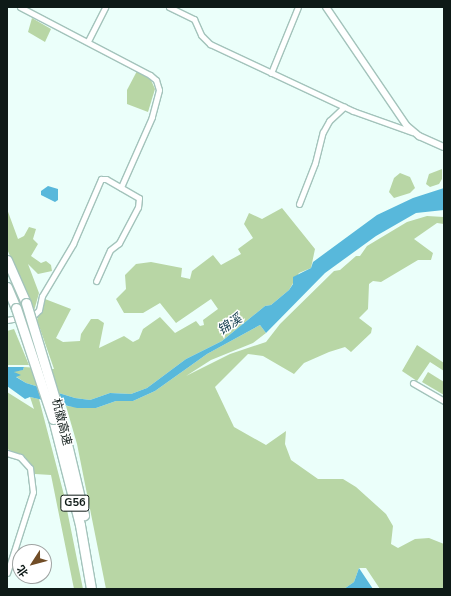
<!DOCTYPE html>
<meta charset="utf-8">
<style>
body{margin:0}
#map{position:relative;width:451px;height:596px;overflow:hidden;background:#ebfffa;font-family:"Nunito Sans","Noto Sans SC",sans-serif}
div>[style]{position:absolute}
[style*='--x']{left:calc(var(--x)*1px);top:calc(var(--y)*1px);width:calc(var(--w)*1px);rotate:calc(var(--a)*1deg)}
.green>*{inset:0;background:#b8d6a5}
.water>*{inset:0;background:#58b8db}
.roads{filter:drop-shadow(1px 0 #a3c3bb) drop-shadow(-1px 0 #a3c3bb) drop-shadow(0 1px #a3c3bb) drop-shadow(0 -1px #a3c3bb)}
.minor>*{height:5px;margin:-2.5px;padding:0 2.5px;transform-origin:2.5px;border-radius:2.5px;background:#fff}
.tertiary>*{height:6px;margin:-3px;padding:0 3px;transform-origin:3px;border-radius:3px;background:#fff}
.motorway>*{height:9px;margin:-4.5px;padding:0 4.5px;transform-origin:4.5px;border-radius:4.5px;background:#fff}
.bridges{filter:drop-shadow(1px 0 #a3c3bb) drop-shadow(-1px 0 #a3c3bb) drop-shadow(0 1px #a3c3bb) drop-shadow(0 -1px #a3c3bb)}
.motorway-bridge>*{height:9px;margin:-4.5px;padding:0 4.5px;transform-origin:4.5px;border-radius:4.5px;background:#fff}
span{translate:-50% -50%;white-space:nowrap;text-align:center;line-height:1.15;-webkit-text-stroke:3px #fff;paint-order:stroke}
.shield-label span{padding:1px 3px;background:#fff;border:1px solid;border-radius:3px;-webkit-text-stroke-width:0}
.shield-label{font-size:11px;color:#0e1a17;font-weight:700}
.street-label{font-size:12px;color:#0e1a17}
.water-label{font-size:13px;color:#194352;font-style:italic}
.frame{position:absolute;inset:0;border:8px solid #0e1a17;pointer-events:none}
.north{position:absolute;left:12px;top:544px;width:40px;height:40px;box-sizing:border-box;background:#fff;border:1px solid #9fa3a2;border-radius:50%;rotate:234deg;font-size:11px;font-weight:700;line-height:16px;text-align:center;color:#0e1a17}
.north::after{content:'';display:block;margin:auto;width:14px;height:18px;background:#714d27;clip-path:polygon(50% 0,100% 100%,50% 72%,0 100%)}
</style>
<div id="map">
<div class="green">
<i style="clip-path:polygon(32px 18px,51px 29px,45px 42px,28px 32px)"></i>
<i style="clip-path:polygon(137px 71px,150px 78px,155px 89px,148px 112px,127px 104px,127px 90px)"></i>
<i style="clip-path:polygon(442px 169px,442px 179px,439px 184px,430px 187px,426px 184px,429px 174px)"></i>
<i style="clip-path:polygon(400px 173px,410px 177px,415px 188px,410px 193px,394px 198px,389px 192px,394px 178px)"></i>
<i style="clip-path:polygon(282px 208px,315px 249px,311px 268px,299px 273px,289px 290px,271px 305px,265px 306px,222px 341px,186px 359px,147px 388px,131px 394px,110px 393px,90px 400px,75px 398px,26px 383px,15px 376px,14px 371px,23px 370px,24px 367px,54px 369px,37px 320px,45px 299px,71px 309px,56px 338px,63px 342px,80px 341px,81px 334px,91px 319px,98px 319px,104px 323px,99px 348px,124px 336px,133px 342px,139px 339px,143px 329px,160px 317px,175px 333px,196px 321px,200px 326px,204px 325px,203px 320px,218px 309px,211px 299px,176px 323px,160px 303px,143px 313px,124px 313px,116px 299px,126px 289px,125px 275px,136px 264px,151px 262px,182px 268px,181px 277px,190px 279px,192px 271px,213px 255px,221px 265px,241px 254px,238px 249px,253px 238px,244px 224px,249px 213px,262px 219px)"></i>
<i style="clip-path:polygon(7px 209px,18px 239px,24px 236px,29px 227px,36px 229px,33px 239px,38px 244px,31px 256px,41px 263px,46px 261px,51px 265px,52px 271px,38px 274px,28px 264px,39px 293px,34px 311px,7px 249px)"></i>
<i style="clip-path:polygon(427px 216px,444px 217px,444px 224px,437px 223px,414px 239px,433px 253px,431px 260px,418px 260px,381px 282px,373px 281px,369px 284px,368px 309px,359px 318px,372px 328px,371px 333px,351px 352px,345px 347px,329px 352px,304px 363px,294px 374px,263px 356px,248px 354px,215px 387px,234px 427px,266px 445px,286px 431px,285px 444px,291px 460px,318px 479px,343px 479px,356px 487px,386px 514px,393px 526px,391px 544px,398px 548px,415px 539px,429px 538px,444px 544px,444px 589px,380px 589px,366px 568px,359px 568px,354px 582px,344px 589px,106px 589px,77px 444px,66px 406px,96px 408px,116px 401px,133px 401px,155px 391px,207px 354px,260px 325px,266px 333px,253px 343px,211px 360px,186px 376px,230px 354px,266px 342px,280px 324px,334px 271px,340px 270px,356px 256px,360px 256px,367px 246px,407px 222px)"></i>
<i style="clip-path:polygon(14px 329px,29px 365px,7px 365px,7px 331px)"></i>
<i style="clip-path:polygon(417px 345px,444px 363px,444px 371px,430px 362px,417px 381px,402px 371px)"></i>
<i style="clip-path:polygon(428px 372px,444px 382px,444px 395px,422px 382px)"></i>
<i style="clip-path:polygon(7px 392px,34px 409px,30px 397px,39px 399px,64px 495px,83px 589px,74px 589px,51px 475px,35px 474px,25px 457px,7px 449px)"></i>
</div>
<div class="water">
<i style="clip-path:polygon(48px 186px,58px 189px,58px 200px,55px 202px,41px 195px,41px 191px)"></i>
<i style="clip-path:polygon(444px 188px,444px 210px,416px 213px,376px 236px,325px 273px,266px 333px,260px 325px,207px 354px,155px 391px,133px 401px,116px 401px,96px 408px,77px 408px,30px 397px,25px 399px,7px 386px,7px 367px,24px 367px,23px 370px,14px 372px,21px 375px,16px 377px,26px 383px,75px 398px,90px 400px,110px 393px,131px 394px,147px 388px,186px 359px,222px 341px,265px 306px,271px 305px,289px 290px,293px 284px,293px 277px,311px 268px,313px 262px,377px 215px,413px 198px)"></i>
<i style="clip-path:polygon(359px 568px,373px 589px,344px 589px,354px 582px)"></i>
</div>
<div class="roads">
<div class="minor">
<i style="--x:20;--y:7;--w:147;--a:27.6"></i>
<i style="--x:150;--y:75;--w:8;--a:40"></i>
<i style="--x:156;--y:80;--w:10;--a:73"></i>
<i style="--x:159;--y:90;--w:28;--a:105"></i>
<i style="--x:152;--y:117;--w:77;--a:113.9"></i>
<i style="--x:169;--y:7;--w:28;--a:26"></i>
<i style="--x:194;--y:19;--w:17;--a:66"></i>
<i style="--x:201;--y:35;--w:13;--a:45"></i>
<i style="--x:210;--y:44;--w:158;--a:25.1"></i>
<i style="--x:353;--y:111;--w:63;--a:19.6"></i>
<i style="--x:88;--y:41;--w:38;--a:-63"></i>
<i style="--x:271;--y:73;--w:71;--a:-67.8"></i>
<i style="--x:299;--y:204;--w:44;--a:-68.7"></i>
<i style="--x:315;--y:163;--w:32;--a:-76"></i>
<i style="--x:323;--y:132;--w:13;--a:-61"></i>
<i style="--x:329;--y:121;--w:21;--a:-43"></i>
<i style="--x:7;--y:320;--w:27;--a:-10"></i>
<i style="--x:34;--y:315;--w:7;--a:-45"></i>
<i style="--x:39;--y:310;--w:14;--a:-78"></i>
<i style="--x:42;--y:296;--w:61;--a:-59.2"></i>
<i style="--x:73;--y:244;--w:71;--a:-66.7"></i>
<i style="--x:101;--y:179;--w:5;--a:0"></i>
<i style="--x:106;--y:179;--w:38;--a:30"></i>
<i style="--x:139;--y:198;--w:9;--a:96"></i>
<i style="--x:138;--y:207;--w:41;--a:117.8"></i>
<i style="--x:119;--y:243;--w:11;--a:142"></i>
<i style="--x:110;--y:250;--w:34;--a:114"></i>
<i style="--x:413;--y:383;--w:36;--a:30"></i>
<i style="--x:7;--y:453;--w:14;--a:17"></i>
<i style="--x:20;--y:457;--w:15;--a:48"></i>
<i style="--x:30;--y:468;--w:24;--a:83"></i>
<i style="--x:33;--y:492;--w:85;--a:107.8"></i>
</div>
<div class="tertiary">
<i style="--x:326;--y:7;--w:144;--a:55.8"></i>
<i style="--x:407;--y:126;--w:16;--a:40"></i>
<i style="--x:419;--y:136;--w:27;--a:24"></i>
</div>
<div class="motorway">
<i style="--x:7;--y:260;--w:47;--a:66.2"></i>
<i style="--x:7;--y:287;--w:23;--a:67"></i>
<i style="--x:53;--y:419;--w:109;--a:75.7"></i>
<i style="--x:80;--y:525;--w:65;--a:80.2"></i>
<i style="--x:61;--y:419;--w:99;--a:76.5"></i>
</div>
</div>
<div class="bridges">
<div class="motorway-bridge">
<i style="--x:26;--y:303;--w:121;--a:73.2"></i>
<i style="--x:16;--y:308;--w:117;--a:71.6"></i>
</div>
</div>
<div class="shield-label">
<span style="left:75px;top:503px">G56</span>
</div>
<div class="street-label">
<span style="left:61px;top:422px;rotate:76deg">杭徽高速</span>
</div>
<div class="water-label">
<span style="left:230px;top:325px;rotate:-34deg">锦溪</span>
</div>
<div class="frame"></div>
<div class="north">北</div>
</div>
